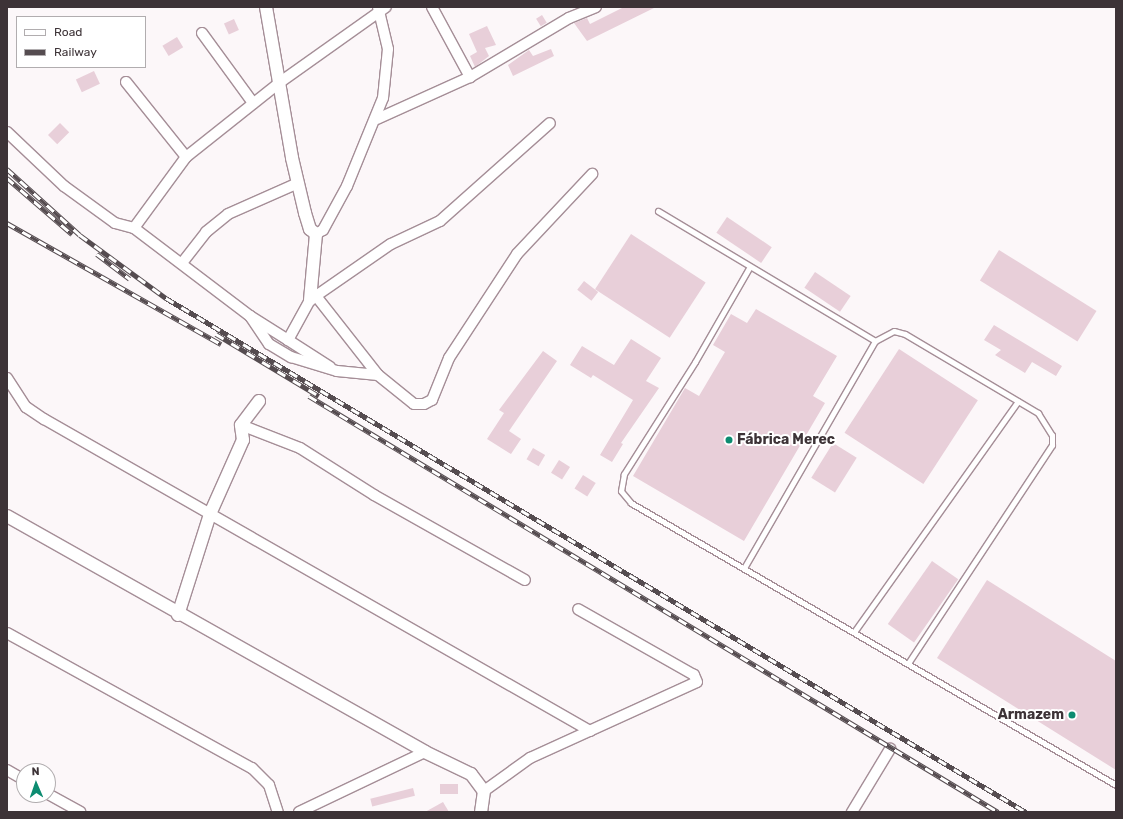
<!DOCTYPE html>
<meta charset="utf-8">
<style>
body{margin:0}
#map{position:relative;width:1123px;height:819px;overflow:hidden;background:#fcf7f9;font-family:Rubik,sans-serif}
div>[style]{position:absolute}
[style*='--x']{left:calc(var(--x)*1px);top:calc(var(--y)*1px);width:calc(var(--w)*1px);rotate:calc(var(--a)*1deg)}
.building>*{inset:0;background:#e8cfd9;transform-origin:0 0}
.roads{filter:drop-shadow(1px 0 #a58e97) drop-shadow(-1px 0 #a58e97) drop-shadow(0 1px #a58e97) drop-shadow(0 -1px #a58e97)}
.service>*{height:5px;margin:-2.5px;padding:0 2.5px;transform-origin:2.5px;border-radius:2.5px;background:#fff}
.minor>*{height:10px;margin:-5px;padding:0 5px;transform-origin:5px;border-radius:5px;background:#fff}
.tertiary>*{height:12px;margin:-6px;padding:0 6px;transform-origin:6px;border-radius:6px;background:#fff}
.rail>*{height:4.5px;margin-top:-2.25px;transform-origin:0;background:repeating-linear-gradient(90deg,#fff 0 9px,#554c50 0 18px);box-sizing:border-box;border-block:1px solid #554c50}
.dots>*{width:11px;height:11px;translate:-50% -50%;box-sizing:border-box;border:2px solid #fff;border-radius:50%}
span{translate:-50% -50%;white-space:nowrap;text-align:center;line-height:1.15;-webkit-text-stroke:4px #fff;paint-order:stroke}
.poi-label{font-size:14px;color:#3d3337;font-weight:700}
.left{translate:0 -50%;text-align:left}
.right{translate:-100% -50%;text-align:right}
.frame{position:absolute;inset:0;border:8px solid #3d3337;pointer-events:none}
.legend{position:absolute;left:16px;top:16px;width:130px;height:52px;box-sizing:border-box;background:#fff;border:1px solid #b1adaf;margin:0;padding:5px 7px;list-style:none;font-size:12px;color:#3d3337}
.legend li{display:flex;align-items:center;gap:8px;height:20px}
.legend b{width:20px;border:1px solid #b1adaf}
.north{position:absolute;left:16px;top:763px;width:40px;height:40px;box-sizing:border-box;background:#fff;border:1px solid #b1adaf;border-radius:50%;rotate:358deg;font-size:11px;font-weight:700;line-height:16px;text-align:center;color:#3d3337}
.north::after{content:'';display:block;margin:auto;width:14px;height:18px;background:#0d8c71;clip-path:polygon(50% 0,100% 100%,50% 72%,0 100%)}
</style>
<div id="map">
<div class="building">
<i style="clip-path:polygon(624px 7px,656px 7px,587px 41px,574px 23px,587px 18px,590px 24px)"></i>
<i style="left:542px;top:15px;width:9px;height:7px;rotate:58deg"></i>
<i style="left:234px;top:19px;width:12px;height:11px;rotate:66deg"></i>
<i style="clip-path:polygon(487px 26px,496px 45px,485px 48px,489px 56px,475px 67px,470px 56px,477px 52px,469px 34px)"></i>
<i style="left:177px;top:37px;width:12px;height:17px;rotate:59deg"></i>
<i style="clip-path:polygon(551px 49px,554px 56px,513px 76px,508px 65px,529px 50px,533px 56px)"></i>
<i style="left:94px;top:71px;width:14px;height:20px;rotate:65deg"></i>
<i style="left:60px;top:123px;width:13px;height:17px;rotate:45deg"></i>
<i style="left:727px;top:217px;width:54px;height:19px;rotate:34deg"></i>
<i style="left:631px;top:234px;width:89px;height:66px;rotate:33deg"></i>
<i style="left:999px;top:250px;width:115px;height:36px;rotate:32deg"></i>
<i style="left:815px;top:272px;width:43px;height:19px;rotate:34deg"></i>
<i style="left:584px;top:281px;width:18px;height:11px;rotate:38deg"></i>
<i style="clip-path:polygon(756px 309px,837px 356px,813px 396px,825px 403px,744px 541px,633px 476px,685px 388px,699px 396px,725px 352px,713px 345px,731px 314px,747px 323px)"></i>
<i style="clip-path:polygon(994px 325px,1062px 366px,1056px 376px,1032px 362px,1025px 373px,995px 355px,1001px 350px,984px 340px)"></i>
<i style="clip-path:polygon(631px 339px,661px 358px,646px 381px,659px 388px,621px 443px,623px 444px,612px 462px,600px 455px,633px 400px,593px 375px,591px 378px,570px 365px,582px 346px,614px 365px)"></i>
<i style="left:899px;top:349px;width:94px;height:100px;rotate:33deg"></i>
<i style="clip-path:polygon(543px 351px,557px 361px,509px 431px,521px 439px,511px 454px,487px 439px,504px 413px,499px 410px)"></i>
<i style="left:833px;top:443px;width:28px;height:41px;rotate:32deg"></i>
<i style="left:533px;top:448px;width:14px;height:13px;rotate:30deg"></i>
<i style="left:559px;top:460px;width:13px;height:15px;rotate:32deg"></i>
<i style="left:583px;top:475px;width:15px;height:16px;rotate:32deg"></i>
<i style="left:932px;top:561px;width:32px;height:77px;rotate:35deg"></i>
<i style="clip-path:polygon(987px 580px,1116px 661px,1116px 770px,937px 658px)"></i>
<i style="left:458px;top:784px;width:10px;height:18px;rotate:90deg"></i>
<i style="left:413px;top:788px;width:8px;height:44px;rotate:76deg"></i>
<i style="clip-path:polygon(443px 802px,449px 812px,425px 812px)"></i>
</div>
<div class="roads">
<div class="service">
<i style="--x:658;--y:211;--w:253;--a:30.9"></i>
<i style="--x:749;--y:268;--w:108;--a:119.9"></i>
<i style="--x:695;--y:362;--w:133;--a:122.4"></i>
<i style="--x:624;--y:474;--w:17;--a:100"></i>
<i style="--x:621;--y:491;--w:16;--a:50"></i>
<i style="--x:631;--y:503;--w:561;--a:30.18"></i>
<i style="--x:744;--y:568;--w:262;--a:-60"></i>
<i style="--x:875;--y:341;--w:21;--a:-28"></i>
<i style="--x:894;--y:331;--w:11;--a:15"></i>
<i style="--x:905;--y:334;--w:155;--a:30.7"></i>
<i style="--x:1038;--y:413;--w:26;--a:58"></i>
<i style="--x:1052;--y:435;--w:10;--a:90"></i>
<i style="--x:1052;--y:445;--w:261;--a:123.4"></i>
<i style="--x:854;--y:632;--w:283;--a:-54.6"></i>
</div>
<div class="minor">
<i style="--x:432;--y:7;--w:80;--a:61.5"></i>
<i style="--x:202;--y:33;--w:87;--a:53.9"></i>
<i style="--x:126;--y:82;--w:96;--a:51.3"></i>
<i style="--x:377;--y:119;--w:102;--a:-24.3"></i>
<i style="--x:470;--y:77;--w:115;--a:-30.8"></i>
<i style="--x:569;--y:18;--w:29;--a:-22"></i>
<i style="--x:7;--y:132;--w:79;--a:43.5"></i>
<i style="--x:64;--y:186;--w:63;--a:36"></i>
<i style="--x:115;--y:223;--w:20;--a:15"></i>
<i style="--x:134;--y:228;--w:88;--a:-53.8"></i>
<i style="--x:186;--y:157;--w:119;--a:-38.5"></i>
<i style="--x:279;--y:83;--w:131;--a:-35.4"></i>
<i style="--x:134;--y:228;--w:146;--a:37.2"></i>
<i style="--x:250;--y:316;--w:45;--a:32.3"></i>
<i style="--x:288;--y:340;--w:46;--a:-61.2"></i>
<i style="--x:310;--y:300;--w:98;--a:-34.7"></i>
<i style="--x:391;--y:244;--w:54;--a:-25.1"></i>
<i style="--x:440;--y:221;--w:147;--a:-41.7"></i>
<i style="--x:316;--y:234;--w:8;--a:-30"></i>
<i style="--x:323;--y:230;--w:50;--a:-61.4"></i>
<i style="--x:347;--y:186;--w:95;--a:-67.8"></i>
<i style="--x:383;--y:98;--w:49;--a:-84.2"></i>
<i style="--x:388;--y:49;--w:43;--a:-103.4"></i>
<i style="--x:182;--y:263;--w:39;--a:-52"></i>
<i style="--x:206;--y:232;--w:28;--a:-39"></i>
<i style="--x:228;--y:214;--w:77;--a:-23.9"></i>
<i style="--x:316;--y:296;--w:100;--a:51.9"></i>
<i style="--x:378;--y:375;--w:46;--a:38.9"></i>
<i style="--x:414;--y:404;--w:10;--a:0"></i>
<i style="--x:424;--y:404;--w:9;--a:-27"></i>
<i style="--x:432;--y:400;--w:45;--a:-68"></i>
<i style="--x:449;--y:358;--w:124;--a:-56.8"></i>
<i style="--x:517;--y:254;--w:110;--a:-46.8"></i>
<i style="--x:250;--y:316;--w:34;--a:56"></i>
<i style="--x:269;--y:344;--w:26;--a:31"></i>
<i style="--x:291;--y:357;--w:48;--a:16.9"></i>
<i style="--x:337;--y:371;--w:41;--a:5.6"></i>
<i style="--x:288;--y:340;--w:50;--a:32.7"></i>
<i style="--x:7;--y:378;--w:35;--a:57"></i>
<i style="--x:26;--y:407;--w:22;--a:34"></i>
<i style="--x:44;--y:419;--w:629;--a:29.74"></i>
<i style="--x:241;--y:425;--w:63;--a:21.3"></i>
<i style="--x:300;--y:448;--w:88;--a:32.4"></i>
<i style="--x:374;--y:495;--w:173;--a:29.4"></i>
<i style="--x:7;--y:633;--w:280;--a:28.9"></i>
<i style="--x:252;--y:768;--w:24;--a:45"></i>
<i style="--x:269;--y:785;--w:28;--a:72"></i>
<i style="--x:7;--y:770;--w:20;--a:30"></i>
<i style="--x:484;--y:791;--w:57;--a:-35.7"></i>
<i style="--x:530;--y:758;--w:183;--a:-24.5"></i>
<i style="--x:697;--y:682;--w:8;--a:-113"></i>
<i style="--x:694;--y:675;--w:133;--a:-150.4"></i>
<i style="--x:48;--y:794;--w:37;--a:29"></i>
<i style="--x:299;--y:812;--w:140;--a:-25.5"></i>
<i style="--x:852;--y:812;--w:74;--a:-58.9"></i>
</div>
<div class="tertiary">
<i style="--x:266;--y:7;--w:153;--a:80.2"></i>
<i style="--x:292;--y:158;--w:57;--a:76.7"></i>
<i style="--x:305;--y:213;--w:17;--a:73"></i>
<i style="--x:310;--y:229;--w:8;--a:40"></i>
<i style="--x:316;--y:234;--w:66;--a:95.2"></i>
<i style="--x:7;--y:516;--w:480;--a:29.4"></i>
<i style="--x:425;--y:752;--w:51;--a:25.6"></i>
<i style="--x:471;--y:774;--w:21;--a:53"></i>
<i style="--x:484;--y:791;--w:21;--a:98"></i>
<i style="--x:178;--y:615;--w:106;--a:-72.4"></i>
<i style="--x:210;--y:514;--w:81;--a:-66"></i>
<i style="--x:243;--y:440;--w:15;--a:-98"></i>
<i style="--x:241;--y:425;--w:30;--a:-53"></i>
</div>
</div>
<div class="rail">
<i style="--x:7;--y:169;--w:98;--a:42.1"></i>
<i style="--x:80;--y:235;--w:107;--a:36.2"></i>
<i style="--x:166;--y:298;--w:1002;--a:30.87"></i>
<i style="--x:7;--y:178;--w:86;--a:40.7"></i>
<i style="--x:7;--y:223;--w:246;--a:29.5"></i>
<i style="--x:97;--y:254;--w:41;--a:37.1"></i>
<i style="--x:216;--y:334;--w:120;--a:31"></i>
<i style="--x:309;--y:396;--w:805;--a:31.12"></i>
</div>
<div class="dots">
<i style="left:729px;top:440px;background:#0d8c71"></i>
<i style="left:1072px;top:715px;background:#0d8c71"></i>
</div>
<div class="poi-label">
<span class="left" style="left:737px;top:440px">Fábrica Merec</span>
<span class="right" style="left:1064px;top:715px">Armazem</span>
</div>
<div class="frame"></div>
<ul class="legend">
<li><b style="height:5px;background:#fff"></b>Road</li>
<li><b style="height:5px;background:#554c50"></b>Railway</li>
</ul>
<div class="north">N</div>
</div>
